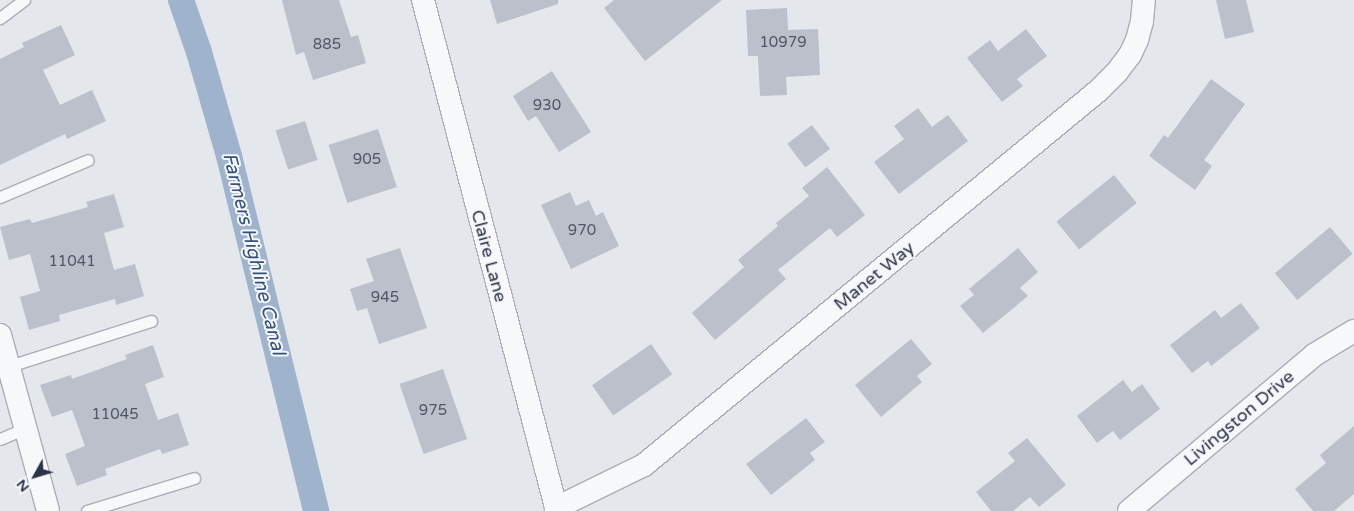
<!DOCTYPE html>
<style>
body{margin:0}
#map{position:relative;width:1354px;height:511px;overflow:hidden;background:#e4e7ec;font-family:"Varela Round",sans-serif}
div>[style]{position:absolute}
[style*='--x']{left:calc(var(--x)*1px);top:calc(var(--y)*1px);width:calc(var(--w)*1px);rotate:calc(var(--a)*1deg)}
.canal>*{height:26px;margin:-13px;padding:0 13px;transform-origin:13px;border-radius:13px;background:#9fb4cc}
.building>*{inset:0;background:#bbc0ca;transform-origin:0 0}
.roads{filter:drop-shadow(1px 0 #a9aeb7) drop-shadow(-1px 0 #a9aeb7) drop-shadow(0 1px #a9aeb7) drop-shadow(0 -1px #a9aeb7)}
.service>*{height:11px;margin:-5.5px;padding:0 5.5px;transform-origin:5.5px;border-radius:5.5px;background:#f7f8fa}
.minor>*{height:22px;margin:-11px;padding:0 11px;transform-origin:11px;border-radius:11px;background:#f7f8fa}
span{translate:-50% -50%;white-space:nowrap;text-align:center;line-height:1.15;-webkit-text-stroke:4px #f4f6f9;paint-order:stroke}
.number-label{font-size:15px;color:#4f5766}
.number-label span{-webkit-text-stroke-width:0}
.street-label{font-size:18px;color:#2b3445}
.water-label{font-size:19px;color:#34527a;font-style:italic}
.north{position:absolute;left:10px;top:451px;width:50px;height:50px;-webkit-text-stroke:4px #f4f6f9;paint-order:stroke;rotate:231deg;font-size:14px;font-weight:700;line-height:20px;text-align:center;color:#2b3445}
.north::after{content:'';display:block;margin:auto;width:18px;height:22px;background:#2b3445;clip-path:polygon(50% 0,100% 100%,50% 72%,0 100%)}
</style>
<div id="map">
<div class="canal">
<i style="--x:181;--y:0;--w:55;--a:70.9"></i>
<i style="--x:199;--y:52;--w:108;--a:73.9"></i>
<i style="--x:229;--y:156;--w:366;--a:76.2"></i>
</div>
<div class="building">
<i style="clip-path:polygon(282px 0,339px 0,351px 37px,358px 35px,366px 63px,313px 80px,304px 52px,296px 55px)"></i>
<i style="clip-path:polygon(490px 0,558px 0,558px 4px,497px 24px)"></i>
<i style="clip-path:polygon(614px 0,722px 0,645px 61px,604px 8px)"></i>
<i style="clip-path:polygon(1216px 0,1246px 0,1254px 32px,1225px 39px)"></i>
<i style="clip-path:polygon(787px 8px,788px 30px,818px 29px,820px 75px,786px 77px,787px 95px,760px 96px,758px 56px,748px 56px,746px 10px)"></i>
<i style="clip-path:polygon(61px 25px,75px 55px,43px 70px,60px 105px,92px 90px,106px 121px,67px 139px,65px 134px,0 165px,0 59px,24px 47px,22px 43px)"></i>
<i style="clip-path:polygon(1026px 29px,1047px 56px,1017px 79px,1023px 86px,1002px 102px,967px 58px,990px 40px,998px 51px)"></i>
<i style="clip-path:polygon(552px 71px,591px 132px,559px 152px,536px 116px,528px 121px,513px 96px)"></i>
<i style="clip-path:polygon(1211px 79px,1245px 104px,1204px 160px,1212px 166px,1195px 190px,1149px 156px,1164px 135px,1168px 138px)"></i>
<i style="clip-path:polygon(918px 108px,932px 127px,948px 115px,968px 141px,899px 194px,874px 162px,904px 139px,894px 126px)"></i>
<i style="left:305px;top:121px;width:41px;height:31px;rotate:72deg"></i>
<i style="left:812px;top:125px;width:30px;height:31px;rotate:53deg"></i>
<i style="left:378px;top:129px;width:61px;height:52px;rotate:72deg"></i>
<i style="clip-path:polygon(827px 167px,865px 215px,837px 237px,830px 228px,778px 270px,786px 279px,715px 340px,692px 313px,744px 267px,738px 260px,778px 226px,776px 223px,809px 196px,802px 188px)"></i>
<i style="left:1114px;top:175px;width:36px;height:74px;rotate:51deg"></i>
<i style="clip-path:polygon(570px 192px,576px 206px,589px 200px,596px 216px,603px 212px,619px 246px,571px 269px,541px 205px)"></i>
<i style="clip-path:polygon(114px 194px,124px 227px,104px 233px,114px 270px,135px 264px,144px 296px,116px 305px,115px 299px,59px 315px,60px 321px,29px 330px,20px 297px,40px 291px,30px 254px,9px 260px,0 227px,30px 219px,32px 223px,88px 207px,86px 202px)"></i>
<i style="left:1330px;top:227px;width:35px;height:72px;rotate:50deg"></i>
<i style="clip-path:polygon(400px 248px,427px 328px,379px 344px,367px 308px,357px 311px,350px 289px,374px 281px,366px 259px)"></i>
<i style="clip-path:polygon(1018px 248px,1038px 272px,1020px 288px,1028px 296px,983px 333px,960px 306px,974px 295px,969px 289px)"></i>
<i style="clip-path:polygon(1241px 303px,1260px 328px,1211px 366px,1208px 361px,1192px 373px,1170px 345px,1215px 310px,1221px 318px)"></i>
<i style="clip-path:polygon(911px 339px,932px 364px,917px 376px,922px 382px,881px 417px,855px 385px)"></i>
<i style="left:651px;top:344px;width:37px;height:72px;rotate:55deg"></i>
<i style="clip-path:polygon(153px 345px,164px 377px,145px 384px,158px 420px,178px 413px,189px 445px,162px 454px,160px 449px,105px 469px,107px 475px,77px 486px,65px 454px,85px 446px,72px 410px,52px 417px,40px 385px,71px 375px,72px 379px,127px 359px,125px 355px)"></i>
<i style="left:443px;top:369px;width:74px;height:46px;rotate:71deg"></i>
<i style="clip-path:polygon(1123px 380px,1132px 392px,1142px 384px,1160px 409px,1120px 440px,1113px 431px,1097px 443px,1077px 416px)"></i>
<i style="clip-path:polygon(806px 418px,825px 442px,810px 453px,815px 460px,771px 495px,746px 464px)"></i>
<i style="clip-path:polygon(1354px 426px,1354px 494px,1334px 511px,1313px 511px,1295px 489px,1326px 463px,1320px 455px)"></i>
<i style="clip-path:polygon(1027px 438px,1066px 485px,1039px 507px,1030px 497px,1013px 511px,991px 511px,976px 492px,1015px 461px,1008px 453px)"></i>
</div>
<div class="roads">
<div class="service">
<i style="--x:0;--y:18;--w:30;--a:-37"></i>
<i style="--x:0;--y:197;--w:95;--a:-22.8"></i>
<i style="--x:9;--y:366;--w:149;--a:-17.6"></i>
<i style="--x:0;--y:439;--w:28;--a:-23"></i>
<i style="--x:87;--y:511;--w:112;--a:-17.1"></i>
</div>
<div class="minor">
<i style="--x:423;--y:0;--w:528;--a:75.31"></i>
<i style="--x:0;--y:335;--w:182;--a:74.7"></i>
<i style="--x:556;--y:508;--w:98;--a:-26"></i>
<i style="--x:644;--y:465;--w:590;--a:-39.49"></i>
<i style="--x:1099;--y:90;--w:25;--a:-45"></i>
<i style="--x:1117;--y:72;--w:21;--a:-53"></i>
<i style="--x:1130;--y:55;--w:17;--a:-65"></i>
<i style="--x:1137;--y:40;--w:20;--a:-75"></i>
<i style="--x:1142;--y:21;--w:21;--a:-85"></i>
<i style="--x:1129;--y:511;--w:242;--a:-40.1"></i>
<i style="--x:1314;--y:355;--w:47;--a:-31"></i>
</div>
</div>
<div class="number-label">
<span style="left:783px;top:43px">10979</span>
<span style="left:327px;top:45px">885</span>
<span style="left:547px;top:106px">930</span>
<span style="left:367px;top:160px">905</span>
<span style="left:582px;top:231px">970</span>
<span style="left:72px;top:262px">11041</span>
<span style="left:385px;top:298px">945</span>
<span style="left:433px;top:411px">975</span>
<span style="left:115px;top:415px">11045</span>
</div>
<div class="street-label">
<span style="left:489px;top:256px;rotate:75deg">Claire Lane</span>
<span style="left:874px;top:276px;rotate:-39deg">Manet Way</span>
<span style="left:1239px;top:418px;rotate:-40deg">Livingston Drive</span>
</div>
<div class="water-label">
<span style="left:253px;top:254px;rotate:76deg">Farmers Highline Canal</span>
</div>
<div class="north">N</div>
</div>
